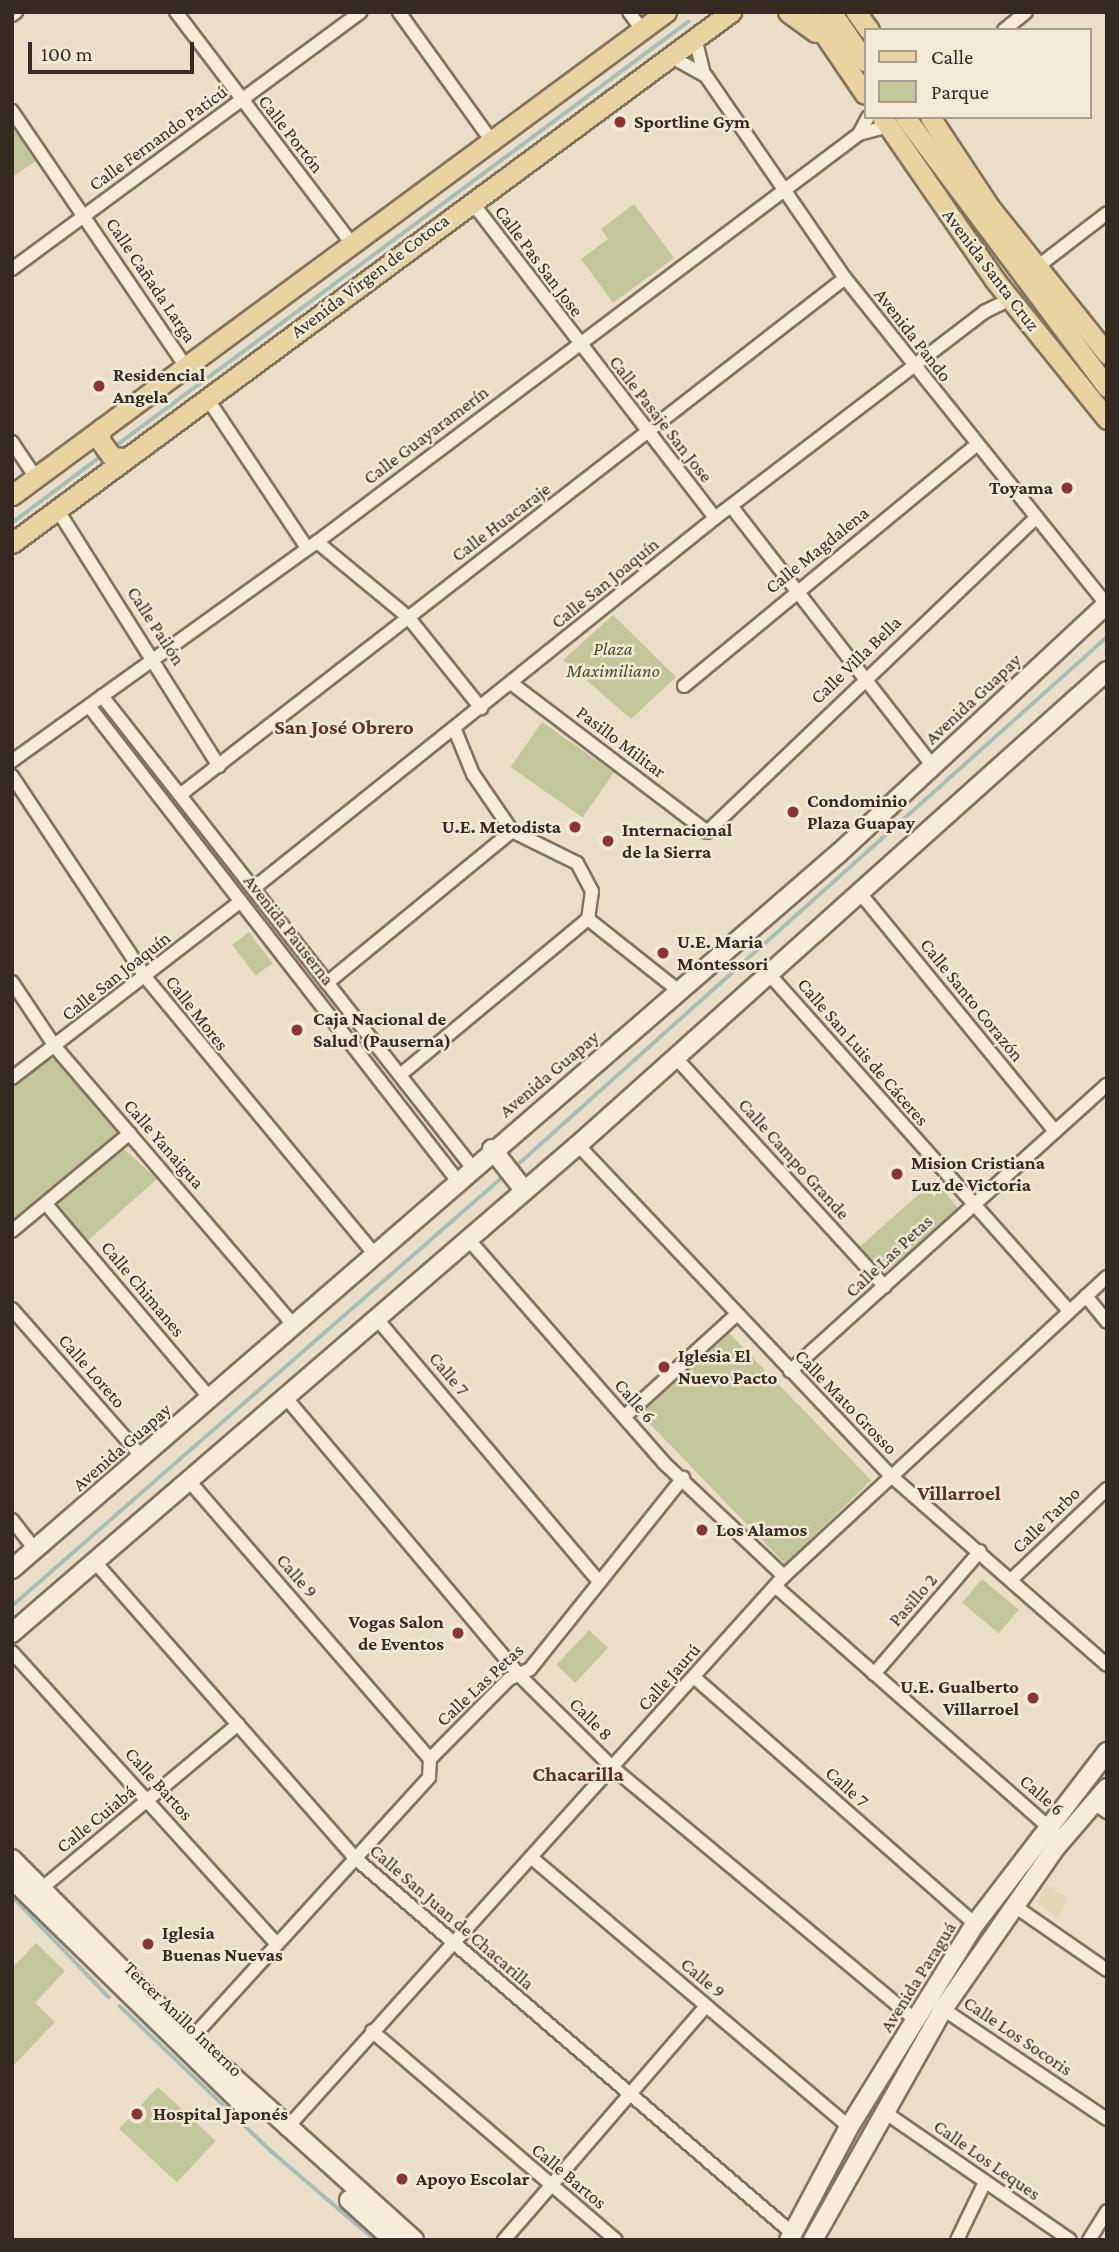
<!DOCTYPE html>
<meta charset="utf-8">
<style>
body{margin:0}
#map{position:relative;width:1119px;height:2252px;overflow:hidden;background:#eadfc6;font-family:"Crimson Pro",serif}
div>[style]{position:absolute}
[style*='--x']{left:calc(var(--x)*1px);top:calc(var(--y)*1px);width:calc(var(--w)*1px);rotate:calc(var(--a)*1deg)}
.farmland>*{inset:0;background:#dfd8b4}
.green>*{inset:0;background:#c1c79b;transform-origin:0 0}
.stream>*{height:3.5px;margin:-1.75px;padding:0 1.75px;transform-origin:1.75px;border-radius:1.75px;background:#a7beb7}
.roads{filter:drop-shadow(2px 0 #83725d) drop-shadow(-2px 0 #83725d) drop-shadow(0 2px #83725d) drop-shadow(0 -2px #83725d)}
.minor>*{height:12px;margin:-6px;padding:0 6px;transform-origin:6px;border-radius:6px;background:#f5edd8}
.secondary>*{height:18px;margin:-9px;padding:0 9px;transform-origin:9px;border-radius:9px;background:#f5edd8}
.primary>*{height:19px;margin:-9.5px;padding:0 9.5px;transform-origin:9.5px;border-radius:9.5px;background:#e9d4a1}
.dots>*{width:19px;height:19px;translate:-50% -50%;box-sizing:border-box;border:4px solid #f2ead5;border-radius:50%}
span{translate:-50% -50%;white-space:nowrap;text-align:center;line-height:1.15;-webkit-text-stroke:5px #f2ead5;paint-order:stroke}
.poi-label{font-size:19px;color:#352a20;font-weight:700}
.left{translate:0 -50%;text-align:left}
.right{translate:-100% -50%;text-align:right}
.street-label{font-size:19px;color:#352a20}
.park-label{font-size:19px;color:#454f28;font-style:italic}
.neighbourhood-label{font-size:21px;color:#5d3023;font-weight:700}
.frame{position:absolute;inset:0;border:14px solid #352a20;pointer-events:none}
.legend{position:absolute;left:864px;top:28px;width:228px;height:91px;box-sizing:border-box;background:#f2ead5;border:2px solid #a69d8d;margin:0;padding:9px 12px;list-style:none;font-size:21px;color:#352a20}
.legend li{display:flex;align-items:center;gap:14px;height:35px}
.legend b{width:35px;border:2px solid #a69d8d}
.scale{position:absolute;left:28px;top:42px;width:166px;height:32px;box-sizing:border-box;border:4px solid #352a20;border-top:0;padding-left:9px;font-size:21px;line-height:24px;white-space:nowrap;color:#352a20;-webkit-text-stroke:5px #f2ead5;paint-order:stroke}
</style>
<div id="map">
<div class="farmland">
<i style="clip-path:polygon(1047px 1885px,1068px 1898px,1058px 1919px,1037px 1902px)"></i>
</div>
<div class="green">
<i style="clip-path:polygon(12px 127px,36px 161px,12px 177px)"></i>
<i style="clip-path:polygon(634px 204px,674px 258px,613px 303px,581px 259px,608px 239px,601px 229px)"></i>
<i style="clip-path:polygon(613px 615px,676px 677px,631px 719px,563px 660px)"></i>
<i style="left:542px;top:722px;width:88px;height:55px;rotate:35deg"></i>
<i style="left:249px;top:932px;width:39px;height:21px;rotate:53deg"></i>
<i style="clip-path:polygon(46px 1059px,59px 1059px,117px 1132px,114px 1141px,12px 1221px,12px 1086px)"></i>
<i style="clip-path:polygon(123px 1148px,157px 1179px,85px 1243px,57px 1210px,58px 1201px)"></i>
<i style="clip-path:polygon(935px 1180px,957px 1207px,956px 1216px,881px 1275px,857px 1249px)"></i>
<i style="left:726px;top:1330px;width:209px;height:120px;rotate:46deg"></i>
<i style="left:982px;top:1579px;width:48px;height:31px;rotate:40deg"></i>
<i style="left:589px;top:1630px;width:26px;height:48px;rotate:43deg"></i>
<i style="clip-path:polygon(36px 1943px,65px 1971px,35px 2003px,55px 2022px,14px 2065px,12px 1968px)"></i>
<i style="left:158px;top:2087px;width:79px;height:57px;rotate:43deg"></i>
</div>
<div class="stream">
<i style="--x:113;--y:448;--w:716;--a:-36.53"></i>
<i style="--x:12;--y:523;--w:115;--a:-36.9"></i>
<i style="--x:514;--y:1168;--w:796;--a:-41.84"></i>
<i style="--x:12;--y:1606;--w:655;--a:-41.16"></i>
<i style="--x:12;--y:1896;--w:140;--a:46.2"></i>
<i style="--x:120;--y:2006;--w:208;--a:43.8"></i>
<i style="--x:270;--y:2150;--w:138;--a:40.6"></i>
</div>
<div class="roads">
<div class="minor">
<i style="--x:176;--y:12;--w:291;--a:52.8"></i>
<i style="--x:399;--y:12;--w:158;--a:54.3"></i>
<i style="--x:629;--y:12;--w:22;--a:54"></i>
<i style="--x:12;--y:15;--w:5;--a:-37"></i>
<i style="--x:1004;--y:30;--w:28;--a:-39"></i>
<i style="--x:695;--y:38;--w:36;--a:76"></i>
<i style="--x:670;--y:56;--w:41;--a:29.1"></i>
<i style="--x:706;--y:76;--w:245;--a:55.5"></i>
<i style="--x:845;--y:278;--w:419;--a:51.3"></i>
<i style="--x:12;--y:111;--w:310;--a:55.8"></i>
<i style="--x:859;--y:134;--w:19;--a:-62"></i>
<i style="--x:471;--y:201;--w:400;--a:52.4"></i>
<i style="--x:1037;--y:267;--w:88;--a:-37.6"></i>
<i style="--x:12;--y:269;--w:433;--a:-36.4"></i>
<i style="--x:207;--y:398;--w:180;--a:56.3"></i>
<i style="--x:12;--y:442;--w:43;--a:56.3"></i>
<i style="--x:731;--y:506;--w:328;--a:52.2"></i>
<i style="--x:57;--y:509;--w:304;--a:57.8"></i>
<i style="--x:317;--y:542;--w:118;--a:39.5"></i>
<i style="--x:408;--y:617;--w:117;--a:51.3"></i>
<i style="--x:511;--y:683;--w:246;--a:37.2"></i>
<i style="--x:707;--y:832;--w:452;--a:-43.7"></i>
<i style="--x:684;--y:686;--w:377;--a:-39.5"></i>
<i style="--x:102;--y:696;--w:598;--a:51.86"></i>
<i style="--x:89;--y:706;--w:600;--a:52.18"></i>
<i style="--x:455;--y:730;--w:48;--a:67.8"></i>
<i style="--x:473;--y:774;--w:69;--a:55.6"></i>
<i style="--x:512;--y:831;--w:72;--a:26.2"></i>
<i style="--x:577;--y:863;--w:32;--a:62"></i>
<i style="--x:592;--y:891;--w:28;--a:98"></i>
<i style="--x:588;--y:919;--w:117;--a:38.4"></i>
<i style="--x:12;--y:761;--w:375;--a:-35.7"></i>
<i style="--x:317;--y:542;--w:678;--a:-36.97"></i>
<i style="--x:859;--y:134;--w:30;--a:-15"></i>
<i style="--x:12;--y:776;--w:242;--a:56.4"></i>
<i style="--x:146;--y:978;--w:359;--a:50.4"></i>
<i style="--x:180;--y:795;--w:842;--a:-37.86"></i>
<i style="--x:254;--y:888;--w:591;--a:-38.75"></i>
<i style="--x:715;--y:518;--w:339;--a:-37.4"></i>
<i style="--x:984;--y:312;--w:30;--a:-26"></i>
<i style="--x:860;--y:893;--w:308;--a:50.7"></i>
<i style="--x:769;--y:974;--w:451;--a:48.3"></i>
<i style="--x:12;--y:982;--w:79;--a:56.3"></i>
<i style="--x:56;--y:1048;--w:366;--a:49.4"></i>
<i style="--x:327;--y:983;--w:239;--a:-39.4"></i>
<i style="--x:675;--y:1057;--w:311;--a:47.6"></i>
<i style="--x:400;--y:1075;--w:244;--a:-39.7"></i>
<i style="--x:12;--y:1078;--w:289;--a:-37.7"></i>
<i style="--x:578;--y:1145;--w:454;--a:46.6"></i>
<i style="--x:890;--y:1475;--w:288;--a:41.2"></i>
<i style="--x:46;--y:1204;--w:254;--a:49.8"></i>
<i style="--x:12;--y:1231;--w:153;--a:-39.7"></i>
<i style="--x:469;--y:1240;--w:296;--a:48.8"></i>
<i style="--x:664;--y:1463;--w:165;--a:43.3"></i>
<i style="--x:1086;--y:1296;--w:33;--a:51"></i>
<i style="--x:12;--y:1309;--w:198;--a:48.7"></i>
<i style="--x:377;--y:1319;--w:344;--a:49.8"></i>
<i style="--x:790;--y:1371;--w:427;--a:-42.1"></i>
<i style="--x:287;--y:1399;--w:362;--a:49.9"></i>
<i style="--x:520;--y:1676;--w:131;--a:44.7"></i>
<i style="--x:613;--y:1768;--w:393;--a:39.8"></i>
<i style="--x:624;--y:1417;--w:150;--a:-42.3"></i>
<i style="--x:190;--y:1482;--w:367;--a:49.1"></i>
<i style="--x:12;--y:1520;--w:37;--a:52"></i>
<i style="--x:95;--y:1562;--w:394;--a:48.7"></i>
<i style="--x:355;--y:1858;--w:576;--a:40.63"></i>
<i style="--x:1012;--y:1579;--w:131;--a:-43.5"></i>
<i style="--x:775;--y:1586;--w:371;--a:41.4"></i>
<i style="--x:12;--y:1652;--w:393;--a:47.8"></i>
<i style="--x:874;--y:1674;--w:162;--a:-49.2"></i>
<i style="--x:695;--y:1678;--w:373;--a:41.3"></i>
<i style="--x:1094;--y:1803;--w:16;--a:35"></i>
<i style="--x:532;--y:1858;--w:416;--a:40.3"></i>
<i style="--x:41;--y:1889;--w:257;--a:-39.9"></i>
<i style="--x:1013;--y:1905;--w:114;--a:34.7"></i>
<i style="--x:943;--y:2009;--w:197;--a:33.9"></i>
<i style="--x:372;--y:2031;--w:321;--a:40.6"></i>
<i style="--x:191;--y:2039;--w:354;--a:-47.7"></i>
<i style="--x:429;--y:1777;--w:18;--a:-87"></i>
<i style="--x:430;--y:1759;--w:112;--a:-45.4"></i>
<i style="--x:509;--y:1679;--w:23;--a:-25"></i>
<i style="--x:530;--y:1669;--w:245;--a:-51.3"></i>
<i style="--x:883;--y:2111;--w:227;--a:34.6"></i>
<i style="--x:286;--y:2129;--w:744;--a:-48"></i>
<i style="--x:784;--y:1576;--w:440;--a:-42.8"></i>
<i style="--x:504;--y:2240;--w:309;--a:-49.2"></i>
<i style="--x:957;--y:2240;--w:64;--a:-64.2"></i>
<i style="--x:1089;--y:2240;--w:34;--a:-58"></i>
</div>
<div class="secondary">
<i style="--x:492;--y:1149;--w:52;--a:52"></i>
<i style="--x:12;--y:1569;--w:1094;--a:-40.89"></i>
<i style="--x:839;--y:853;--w:366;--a:-42.9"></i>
<i style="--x:12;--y:1633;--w:747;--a:-40.77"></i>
<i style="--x:578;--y:1145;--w:710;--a:-41.86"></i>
<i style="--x:12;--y:1859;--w:254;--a:45.2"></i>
<i style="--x:191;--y:2039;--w:300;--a:42"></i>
<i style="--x:12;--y:1879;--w:330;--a:44.3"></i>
<i style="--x:349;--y:2200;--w:59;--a:42.3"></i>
<i style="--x:789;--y:2240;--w:128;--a:-62"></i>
<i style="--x:849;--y:2127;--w:239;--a:-58.2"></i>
<i style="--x:975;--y:1924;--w:217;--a:-52.5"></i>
<i style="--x:813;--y:2240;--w:265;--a:-60.6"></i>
<i style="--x:943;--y:2009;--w:198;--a:-55.1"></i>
<i style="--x:1056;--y:1847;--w:78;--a:-49.2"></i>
</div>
<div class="primary">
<i style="--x:788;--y:12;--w:34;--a:36"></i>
<i style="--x:809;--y:12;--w:99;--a:55.7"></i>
<i style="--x:831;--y:12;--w:60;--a:55.2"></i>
<i style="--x:856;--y:12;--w:22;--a:54"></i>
<i style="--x:882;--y:117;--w:197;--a:55.3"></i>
<i style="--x:994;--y:279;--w:180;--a:51.1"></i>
<i style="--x:905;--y:117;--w:337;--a:53.2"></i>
<i style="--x:930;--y:117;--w:110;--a:56.5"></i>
<i style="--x:991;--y:209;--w:186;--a:51.3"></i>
<i style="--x:102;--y:428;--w:11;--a:105"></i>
<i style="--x:99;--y:439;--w:22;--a:54"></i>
<i style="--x:112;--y:457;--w:13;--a:4"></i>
<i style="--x:12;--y:495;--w:813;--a:-36.45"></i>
<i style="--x:12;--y:543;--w:894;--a:-36.45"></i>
</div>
</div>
<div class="dots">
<i style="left:620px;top:122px;background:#8c3333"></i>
<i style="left:99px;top:386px;background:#8c3333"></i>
<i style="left:1067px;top:488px;background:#8c3333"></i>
<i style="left:793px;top:812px;background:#8c3333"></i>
<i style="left:575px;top:827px;background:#8c3333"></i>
<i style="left:608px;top:841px;background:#8c3333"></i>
<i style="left:663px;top:953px;background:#8c3333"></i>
<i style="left:297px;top:1030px;background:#8c3333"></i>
<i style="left:897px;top:1174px;background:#8c3333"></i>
<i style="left:664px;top:1367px;background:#8c3333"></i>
<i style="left:702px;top:1530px;background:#8c3333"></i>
<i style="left:458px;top:1633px;background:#8c3333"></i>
<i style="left:1033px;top:1698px;background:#8c3333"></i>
<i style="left:148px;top:1944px;background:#8c3333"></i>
<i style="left:137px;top:2114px;background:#8c3333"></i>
<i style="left:402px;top:2179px;background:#8c3333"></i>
</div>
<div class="poi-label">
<span class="left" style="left:634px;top:122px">Sportline Gym</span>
<span class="left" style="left:113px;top:386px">Residencial<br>Angela</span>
<span class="right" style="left:1053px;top:488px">Toyama</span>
<span class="left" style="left:807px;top:812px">Condominio<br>Plaza Guapay</span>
<span class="right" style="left:561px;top:827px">U.E. Metodista</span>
<span class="left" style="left:622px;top:841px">Internacional<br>de la Sierra</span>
<span class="left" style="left:677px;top:953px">U.E. Maria<br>Montessori</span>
<span class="left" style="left:313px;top:1030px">Caja Nacional de<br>Salud (Pauserna)</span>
<span class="left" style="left:911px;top:1174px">Mision Cristiana<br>Luz de Victoria</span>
<span class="left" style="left:678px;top:1367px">Iglesia El<br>Nuevo Pacto</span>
<span class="left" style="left:716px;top:1530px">Los Alamos</span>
<span class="right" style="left:444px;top:1633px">Vogas Salon<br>de Eventos</span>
<span class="right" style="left:1019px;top:1698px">U.E. Gualberto<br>Villarroel</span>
<span class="left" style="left:162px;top:1944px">Iglesia<br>Buenas Nuevas</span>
<span class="left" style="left:153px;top:2114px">Hospital Japonés</span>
<span class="left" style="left:416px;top:2179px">Apoyo Escolar</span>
</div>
<div class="street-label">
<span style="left:291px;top:134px;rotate:52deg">Calle Portón</span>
<span style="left:158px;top:138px;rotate:-36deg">Calle Fernando Paticú</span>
<span style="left:539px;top:261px;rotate:53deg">Calle Pas San Jose</span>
<span style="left:991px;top:270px;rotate:53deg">Avenida Santa Cruz</span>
<span style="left:370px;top:276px;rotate:-37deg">Avenida Virgen de Cotoca</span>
<span style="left:151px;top:280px;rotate:56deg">Calle Cañada Larga</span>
<span style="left:913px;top:335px;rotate:52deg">Avenida Pando</span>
<span style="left:661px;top:419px;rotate:52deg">Calle Pasaje San Jose</span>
<span style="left:426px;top:435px;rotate:-37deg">Calle Guayaramerín</span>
<span style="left:501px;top:522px;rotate:-37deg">Calle Huacaraje</span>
<span style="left:817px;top:550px;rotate:-39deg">Calle Magdalena</span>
<span style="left:605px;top:583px;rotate:-39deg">Calle San Joaquín</span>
<span style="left:156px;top:626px;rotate:57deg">Calle Pailón</span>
<span style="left:856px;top:660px;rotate:-44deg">Calle Villa Bella</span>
<span style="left:973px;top:699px;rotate:-43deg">Avenida Guapay</span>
<span style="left:621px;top:742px;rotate:37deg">Pasillo Militar</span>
<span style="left:289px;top:930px;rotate:52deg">Avenida Pauserna</span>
<span style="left:116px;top:976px;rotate:-38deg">Calle San Joaquín</span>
<span style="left:972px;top:1000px;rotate:51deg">Calle Santo Corazón</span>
<span style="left:197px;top:1013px;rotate:52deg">Calle Mores</span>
<span style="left:863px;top:1052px;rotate:49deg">Calle San Luis de Cáceres</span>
<span style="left:549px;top:1074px;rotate:-40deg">Avenida Guapay</span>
<span style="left:164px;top:1144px;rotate:49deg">Calle Yanaigua</span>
<span style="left:794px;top:1159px;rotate:48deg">Calle Campo Grande</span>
<span style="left:889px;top:1256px;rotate:-43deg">Calle Las Petas</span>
<span style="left:143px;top:1289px;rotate:50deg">Calle Chimanes</span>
<span style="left:92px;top:1371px;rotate:49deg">Calle Loreto</span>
<span style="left:449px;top:1374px;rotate:50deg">Calle 7</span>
<span style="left:635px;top:1401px;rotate:49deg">Calle 6</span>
<span style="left:846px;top:1402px;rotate:46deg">Calle Mato Grosso</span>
<span style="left:122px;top:1447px;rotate:-41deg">Avenida Guapay</span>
<span style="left:1046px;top:1520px;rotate:-44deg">Calle Tarbo</span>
<span style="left:297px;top:1576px;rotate:49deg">Calle 9</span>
<span style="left:913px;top:1600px;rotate:-49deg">Pasillo 2</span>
<span style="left:669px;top:1677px;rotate:-48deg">Calle Jaurú</span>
<span style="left:480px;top:1685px;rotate:-43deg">Calle Las Petas</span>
<span style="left:591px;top:1719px;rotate:45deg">Calle 8</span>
<span style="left:159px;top:1784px;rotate:48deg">Calle Bartos</span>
<span style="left:847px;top:1787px;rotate:42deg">Calle 7</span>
<span style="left:1042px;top:1795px;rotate:41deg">Calle 6</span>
<span style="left:96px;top:1819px;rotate:-39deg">Calle Cuiabá</span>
<span style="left:452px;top:1917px;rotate:41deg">Calle San Juan de Chacarilla</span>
<span style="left:918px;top:1977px;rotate:-58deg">Avenida Paraguá</span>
<span style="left:703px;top:1978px;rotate:40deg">Calle 9</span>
<span style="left:183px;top:2019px;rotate:44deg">Tercer Anillo Interno</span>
<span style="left:1018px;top:2036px;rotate:34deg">Calle Los Socoris</span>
<span style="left:987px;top:2160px;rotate:35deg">Calle Los Leques</span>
<span style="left:569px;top:2176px;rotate:40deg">Calle Bartos</span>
</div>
<div class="park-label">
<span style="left:613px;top:660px">Plaza<br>Maximiliano</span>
</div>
<div class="neighbourhood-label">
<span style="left:344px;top:727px">San José Obrero</span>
<span style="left:959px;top:1493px">Villarroel</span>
<span style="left:578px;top:1774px">Chacarilla</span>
</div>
<div class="frame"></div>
<ul class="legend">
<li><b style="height:9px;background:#e9d4a1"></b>Calle</li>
<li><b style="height:19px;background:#c1c79b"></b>Parque</li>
</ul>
<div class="scale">100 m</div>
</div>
